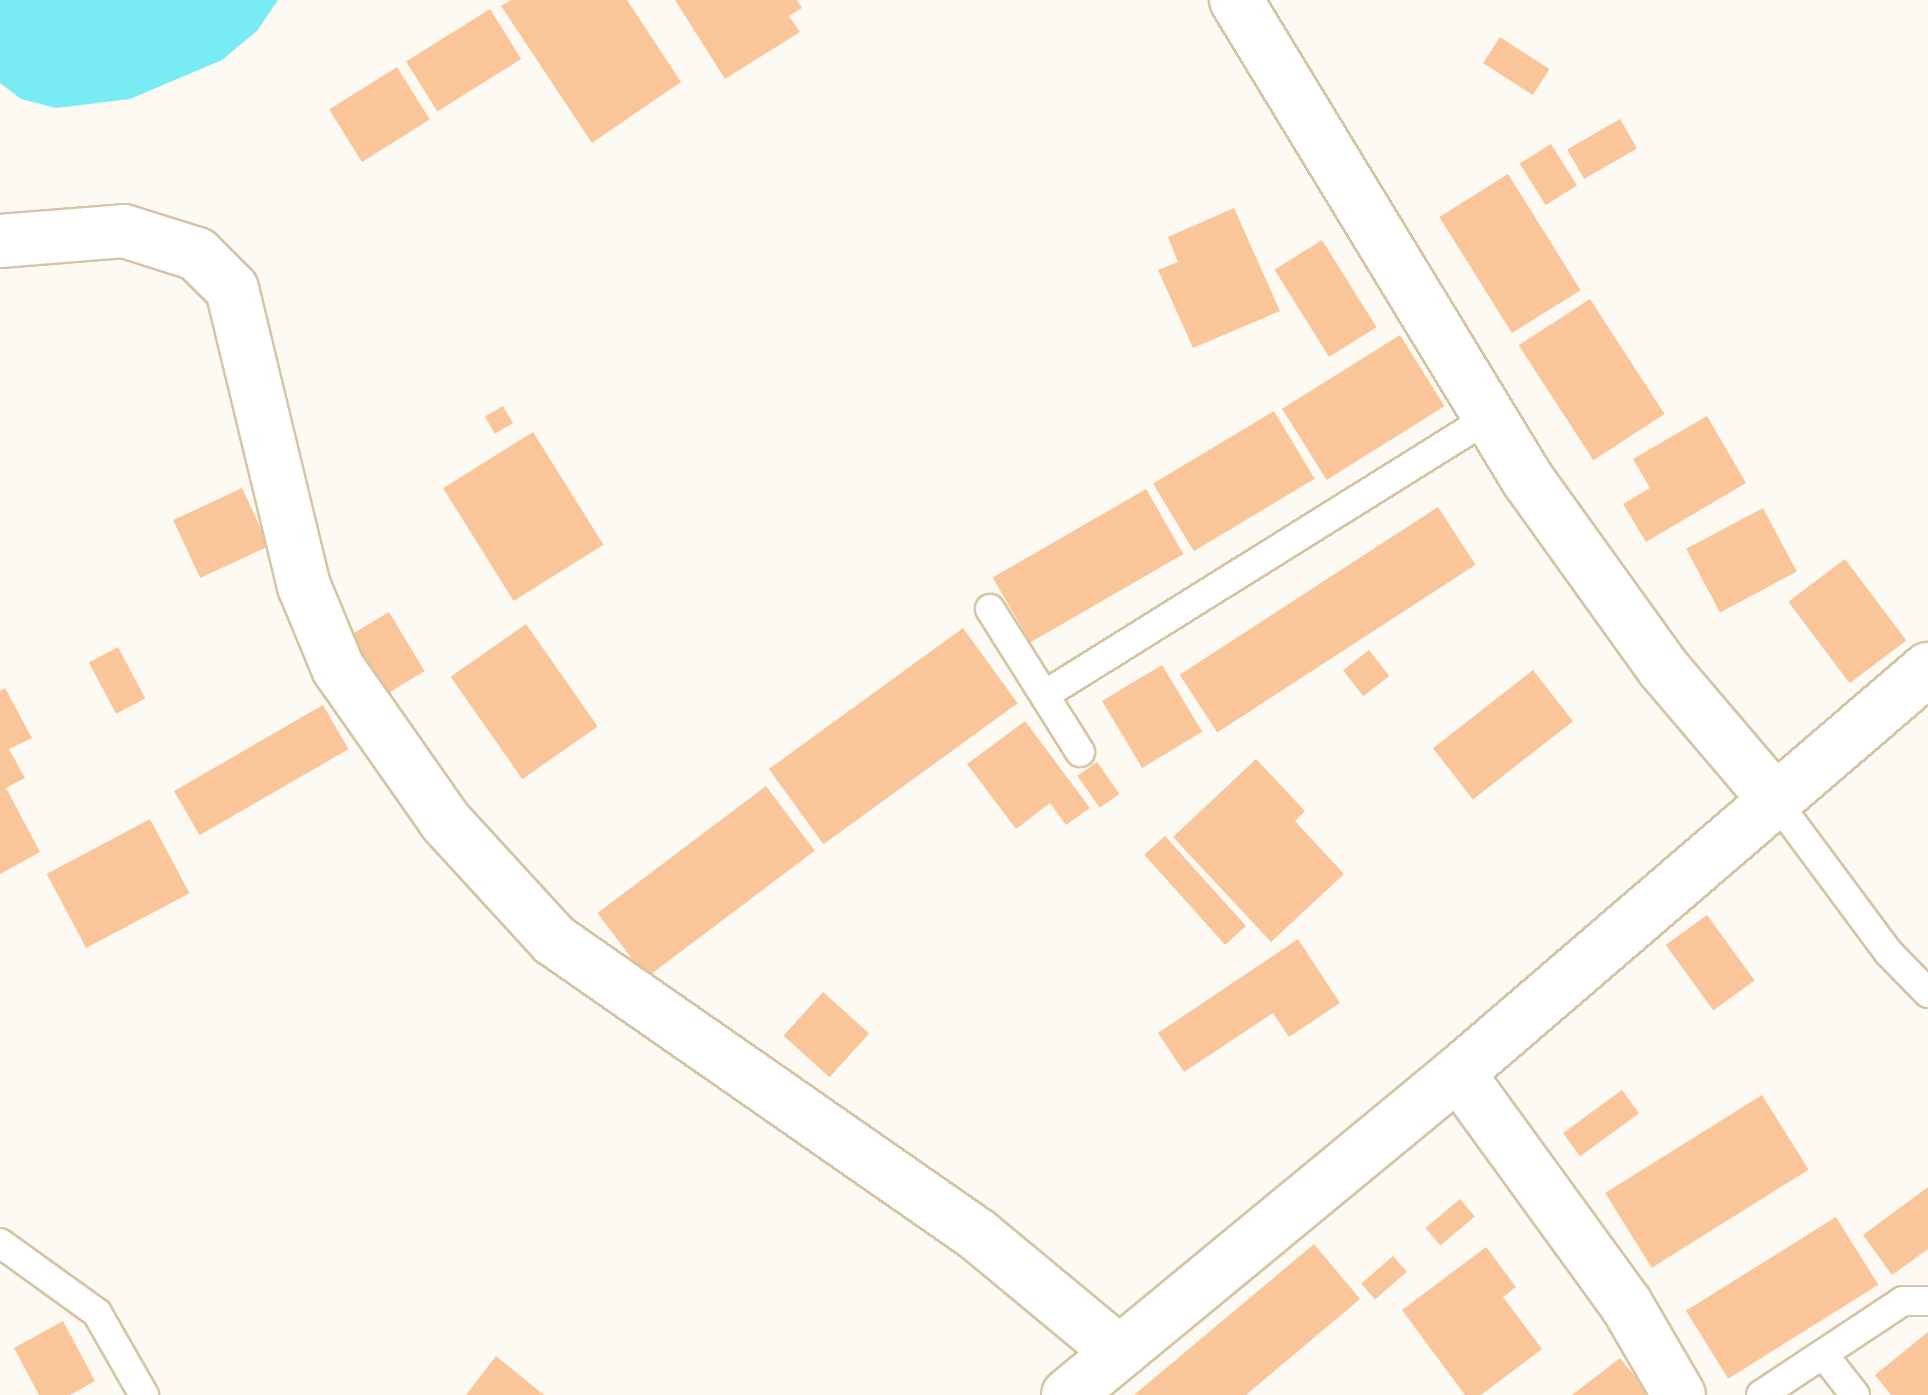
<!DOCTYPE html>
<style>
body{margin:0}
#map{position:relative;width:1928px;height:1395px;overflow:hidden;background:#fdf9f3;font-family:"Varela Round",sans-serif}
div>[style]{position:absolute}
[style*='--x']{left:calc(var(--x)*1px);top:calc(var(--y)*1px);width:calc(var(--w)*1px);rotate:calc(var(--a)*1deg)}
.water>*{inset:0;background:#78ebf3}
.building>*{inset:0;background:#fbc59a;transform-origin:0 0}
.roads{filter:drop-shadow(2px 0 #d6c4a4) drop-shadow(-2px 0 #d6c4a4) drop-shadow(0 2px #d6c4a4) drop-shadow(0 -2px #d6c4a4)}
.service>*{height:28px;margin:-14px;padding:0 14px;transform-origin:14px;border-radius:14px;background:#fff}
.minor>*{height:52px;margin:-26px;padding:0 26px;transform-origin:26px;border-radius:26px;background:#fff}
span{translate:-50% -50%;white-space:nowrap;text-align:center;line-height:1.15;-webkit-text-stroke:8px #fdf9f3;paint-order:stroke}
</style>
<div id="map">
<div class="water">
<i style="clip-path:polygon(0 0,278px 0,257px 31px,222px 60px,130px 99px,56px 108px,21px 99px,0 83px)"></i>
</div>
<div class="building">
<i style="clip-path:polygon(511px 0,627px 0,681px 82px,592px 143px,501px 6px)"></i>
<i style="clip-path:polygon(675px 0,797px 0,802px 8px,789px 16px,800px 32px,725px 79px)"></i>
<i style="left:490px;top:9px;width:59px;height:99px;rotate:58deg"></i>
<i style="left:1500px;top:37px;width:59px;height:31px;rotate:33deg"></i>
<i style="left:397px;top:67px;width:62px;height:80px;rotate:58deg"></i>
<i style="left:1620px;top:119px;width:34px;height:61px;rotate:60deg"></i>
<i style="left:1551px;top:144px;width:49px;height:37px;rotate:58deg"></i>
<i style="left:1508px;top:174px;width:137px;height:81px;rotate:58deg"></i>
<i style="clip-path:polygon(1234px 208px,1280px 311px,1193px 348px,1158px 270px,1178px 262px,1168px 237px)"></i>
<i style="left:1322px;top:240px;width:103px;height:56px;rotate:58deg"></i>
<i style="left:1590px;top:299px;width:137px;height:85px;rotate:57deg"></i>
<i style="left:1400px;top:335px;width:84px;height:139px;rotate:58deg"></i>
<i style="left:503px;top:406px;width:20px;height:21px;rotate:60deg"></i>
<i style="left:1274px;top:411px;width:79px;height:141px;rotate:59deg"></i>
<i style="clip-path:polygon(1707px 416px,1746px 483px,1646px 542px,1623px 504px,1650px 488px,1633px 459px)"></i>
<i style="left:533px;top:432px;width:133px;height:106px;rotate:58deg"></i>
<i style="left:242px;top:488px;width:64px;height:76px;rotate:65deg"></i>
<i style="left:1146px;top:489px;width:75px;height:177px;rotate:60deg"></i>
<i style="left:1438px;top:507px;width:69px;height:308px;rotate:57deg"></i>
<i style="left:1763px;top:508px;width:72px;height:87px;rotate:62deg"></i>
<i style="left:1845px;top:559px;width:102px;height:71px;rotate:53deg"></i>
<i style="left:389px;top:612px;width:69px;height:50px;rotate:59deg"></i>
<i style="left:526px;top:624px;width:125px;height:92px;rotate:55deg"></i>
<i style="left:963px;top:628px;width:93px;height:240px;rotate:54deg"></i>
<i style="left:118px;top:647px;width:58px;height:33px;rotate:62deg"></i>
<i style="left:1369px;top:650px;width:33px;height:33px;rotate:52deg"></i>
<i style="left:1162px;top:665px;width:78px;height:70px;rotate:59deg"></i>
<i style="left:1533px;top:670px;width:65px;height:127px;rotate:52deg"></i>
<i style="clip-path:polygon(5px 688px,32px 738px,9px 749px,25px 778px,6px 788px,40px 852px,0 874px,0 691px)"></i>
<i style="left:323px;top:705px;width:51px;height:172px;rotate:60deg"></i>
<i style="clip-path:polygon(1025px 721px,1090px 808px,1066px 825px,1050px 803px,1016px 829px,967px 764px)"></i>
<i style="clip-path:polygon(1256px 759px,1305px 811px,1295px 821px,1344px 874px,1271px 942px,1173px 837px)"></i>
<i style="left:1097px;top:762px;width:39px;height:24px;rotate:55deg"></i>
<i style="left:766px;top:786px;width:81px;height:211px;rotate:53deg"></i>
<i style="left:150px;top:819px;width:84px;height:117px;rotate:62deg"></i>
<i style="left:1165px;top:836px;width:121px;height:28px;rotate:48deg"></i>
<i style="left:1707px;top:915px;width:81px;height:51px;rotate:54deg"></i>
<i style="clip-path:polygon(1298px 939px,1340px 1003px,1289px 1037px,1273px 1013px,1184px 1072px,1158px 1033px)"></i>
<i style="left:823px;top:992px;width:62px;height:59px;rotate:42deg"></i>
<i style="left:1622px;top:1090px;width:29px;height:73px;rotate:54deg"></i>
<i style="left:1762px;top:1095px;width:88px;height:185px;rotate:58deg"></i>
<i style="clip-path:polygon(1928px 1187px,1928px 1249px,1892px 1275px,1863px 1235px)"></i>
<i style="left:1460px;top:1199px;width:23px;height:45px;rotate:50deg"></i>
<i style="left:1836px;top:1217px;width:80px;height:177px;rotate:58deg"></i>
<i style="clip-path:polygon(1314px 1244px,1360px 1299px,1246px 1395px,1134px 1395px)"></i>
<i style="clip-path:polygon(1486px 1247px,1516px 1287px,1503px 1297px,1542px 1349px,1481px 1395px,1465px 1395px,1402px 1310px)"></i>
<i style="left:1393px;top:1256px;width:21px;height:42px;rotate:49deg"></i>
<i style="clip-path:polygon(63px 1321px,95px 1381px,70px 1395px,39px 1395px,14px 1348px)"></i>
<i style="clip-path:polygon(1928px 1332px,1928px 1395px,1891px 1395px,1875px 1375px)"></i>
<i style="clip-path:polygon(496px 1356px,544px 1395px,466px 1395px)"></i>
<i style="clip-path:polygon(1620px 1358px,1650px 1395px,1572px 1395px)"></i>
</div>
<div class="roads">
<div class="service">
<i style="--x:990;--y:609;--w:169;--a:57.8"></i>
<i style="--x:1046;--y:694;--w:523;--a:-31.96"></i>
<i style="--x:1776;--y:801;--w:189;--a:53.4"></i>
<i style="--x:1889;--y:953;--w:56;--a:45.7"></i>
<i style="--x:0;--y:1243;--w:120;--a:35.8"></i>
<i style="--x:97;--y:1313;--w:95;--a:60.2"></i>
<i style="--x:1823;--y:1354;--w:52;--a:52"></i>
<i style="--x:1761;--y:1395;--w:170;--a:-33.5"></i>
<i style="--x:1903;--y:1301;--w:25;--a:0"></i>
</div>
<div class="minor">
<i style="--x:1236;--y:0;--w:562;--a:58.69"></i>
<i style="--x:1528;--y:480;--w:231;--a:54.3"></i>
<i style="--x:1663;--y:668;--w:175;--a:49.6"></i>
<i style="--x:0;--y:241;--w:124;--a:-4.6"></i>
<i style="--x:124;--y:231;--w:77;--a:17.5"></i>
<i style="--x:197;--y:254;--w:49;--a:45"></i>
<i style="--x:232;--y:289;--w:306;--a:76.4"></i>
<i style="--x:304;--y:586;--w:89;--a:67.5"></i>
<i style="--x:338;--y:668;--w:187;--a:55"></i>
<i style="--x:445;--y:821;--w:161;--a:47.5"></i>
<i style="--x:554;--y:940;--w:517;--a:34.83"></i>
<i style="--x:978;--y:1235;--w:183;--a:39.7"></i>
<i style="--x:1458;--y:1073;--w:286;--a:54"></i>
<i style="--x:1626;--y:1304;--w:105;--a:59.8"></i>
<i style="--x:1068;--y:1395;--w:506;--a:-39.54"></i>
<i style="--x:1458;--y:1073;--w:620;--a:-40.68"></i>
</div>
</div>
</div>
